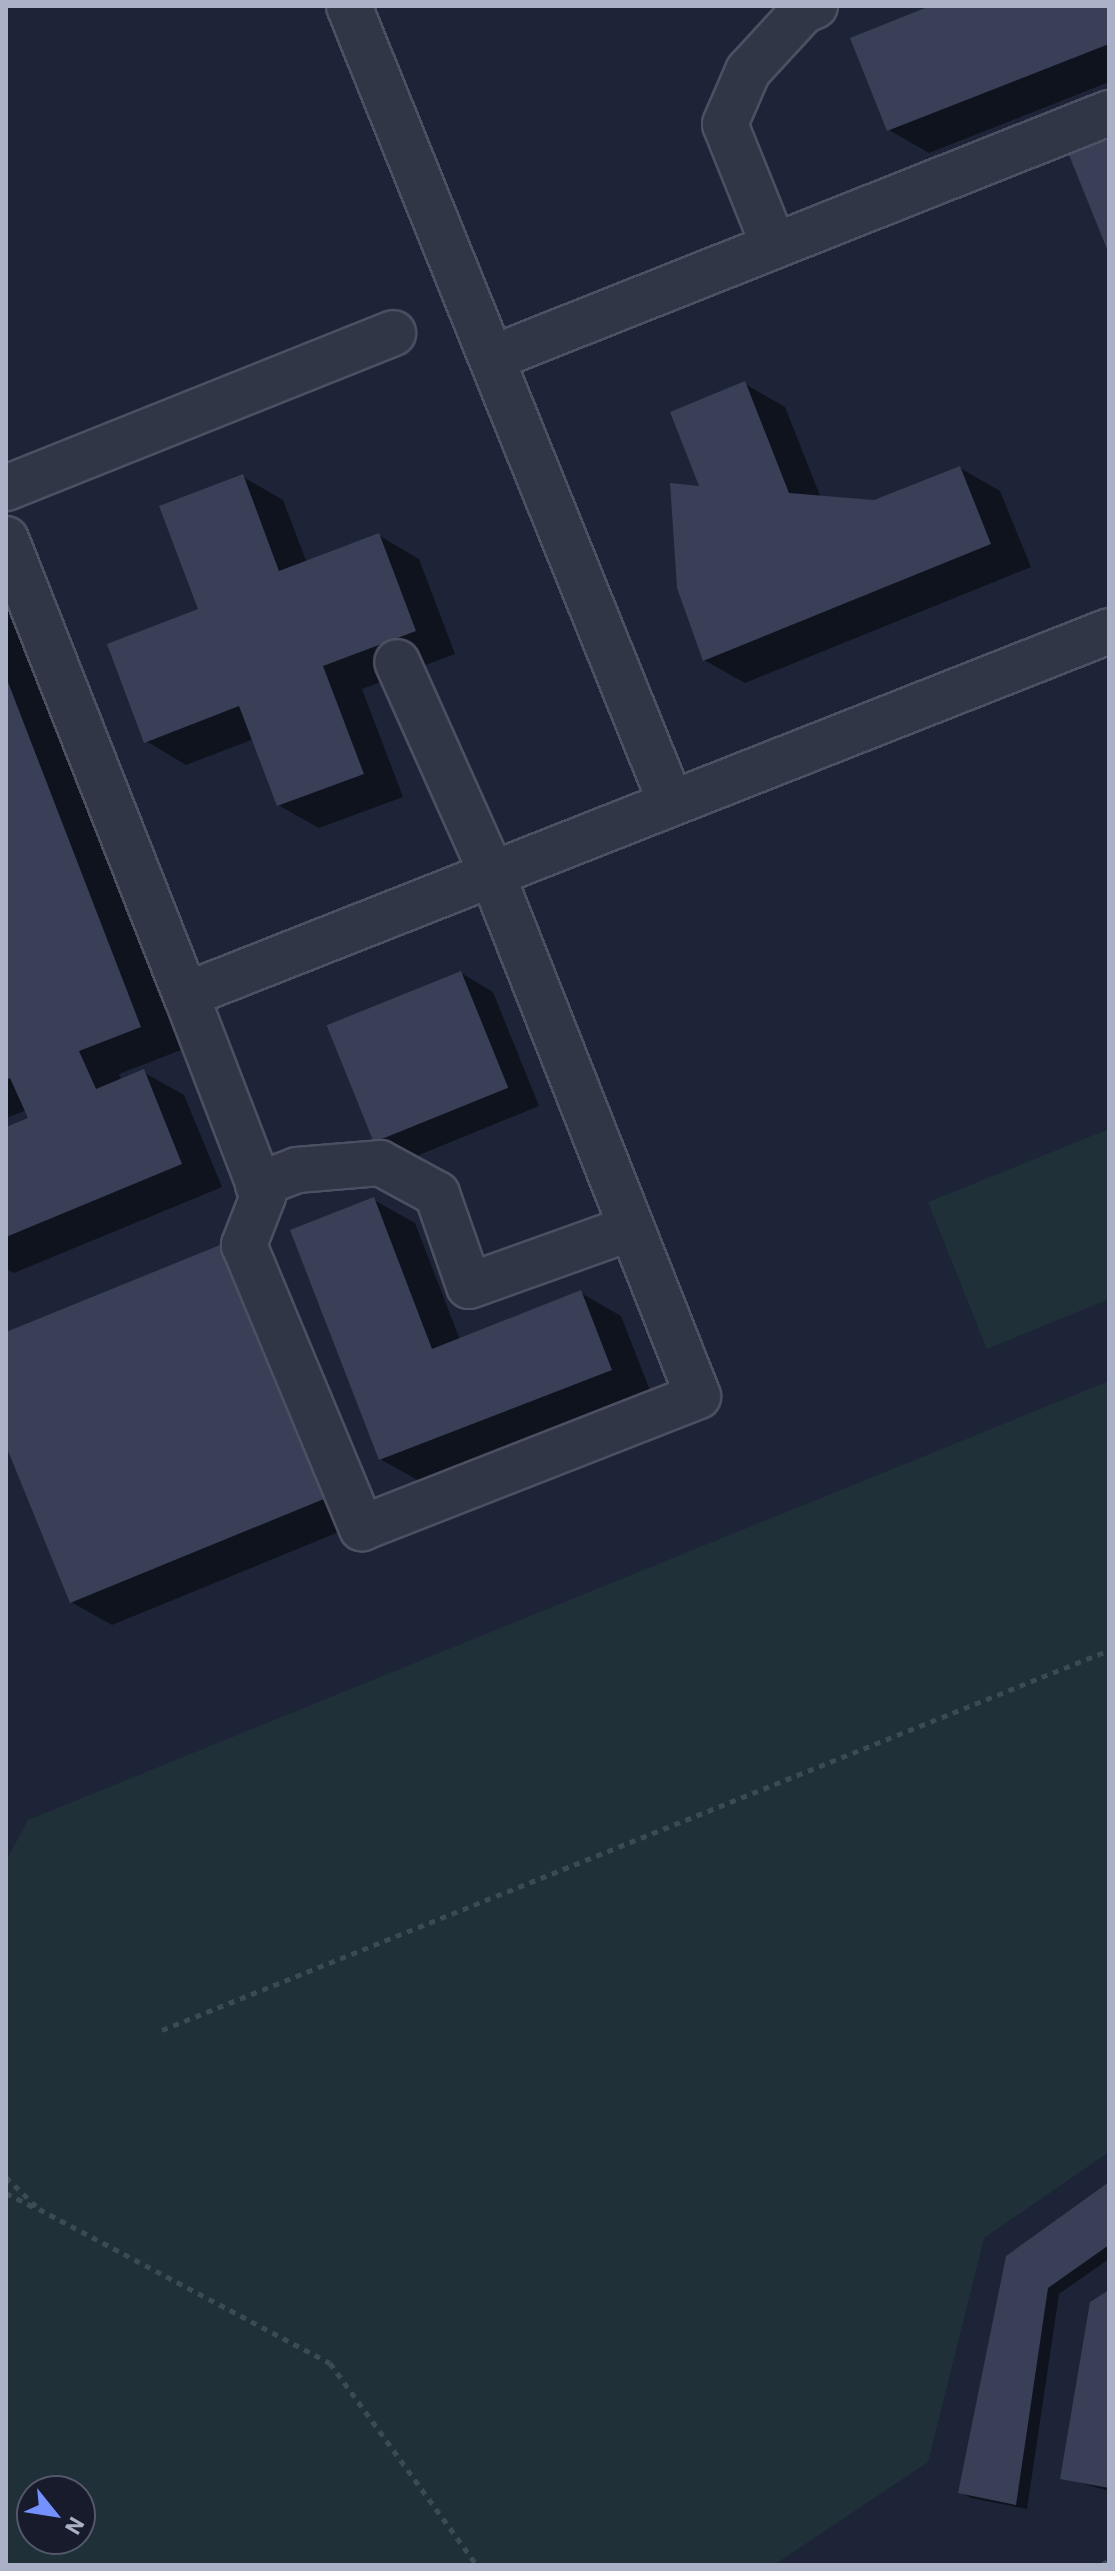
<!DOCTYPE html>
<style>
body{margin:0}
#map{position:relative;width:1115px;height:2571px;overflow:hidden;background:#1d2437;font-family:"IBM Plex Sans",sans-serif}
div>[style]{position:absolute}
[style*='--x']{left:calc(var(--x)*1px);top:calc(var(--y)*1px);width:calc(var(--w)*1px);rotate:calc(var(--a)*1deg)}
.green>*{inset:0;background:#1f3038}
.shadow>*{inset:0;background:#0007}
.building>*{inset:0;background:#383f57;transform-origin:0 0}
.path>*{height:5px;margin-top:-2.5px;transform-origin:0;background:repeating-linear-gradient(90deg,#3a4c52 0 6px,transparent 0 12px)}
.roads{filter:drop-shadow(2px 0 #4b5062) drop-shadow(-2px 0 #4b5062) drop-shadow(0 2px #4b5062) drop-shadow(0 -2px #4b5062)}
.minor>*{height:44px;margin:-22px;padding:0 22px;transform-origin:22px;border-radius:22px;background:#313647}
span{translate:-50% -50%;white-space:nowrap;text-align:center;line-height:1.15;-webkit-text-stroke:8px #171b2b;paint-order:stroke}
.frame{position:absolute;inset:0;border:8px solid #aab0c5;pointer-events:none}
.north{position:absolute;left:16px;top:2475px;width:80px;height:80px;box-sizing:border-box;background:#171b2b;border:2px solid #525769;border-radius:50%;rotate:120deg;font-size:22px;font-weight:700;line-height:32px;text-align:center;color:#aab0c5}
.north::after{content:'';display:block;margin:auto;width:28px;height:36px;background:#7591ff;clip-path:polygon(50% 0,100% 100%,50% 72%,0 100%)}
</style>
<div id="map">
<div class="green">
<i style="clip-path:polygon(1109px 1129px,1109px 1299px,987px 1349px,928px 1202px)"></i>
<i style="clip-path:polygon(evenodd,1109px 1381px,1109px 2152px,984px 2238px,928px 2462px,774px 2565px,6px 2565px,6px 1861px,28px 1820px,1109px 1381px,32px 2491px,80px 2491px,80px 2539px,32px 2539px,32px 2491px)"></i>
</div>
<div class="shadow">
<i style="clip-path:polygon(935px 6px,1109px 6px,1109px 82px,929px 153px,889px 130px)"></i>
<i style="clip-path:polygon(745px 384px,785px 407px,821px 498px,874px 502px,960px 468px,1000px 491px,1031px 567px,745px 683px,704px 660px,702px 488px)"></i>
<i style="clip-path:polygon(243px 477px,283px 500px,307px 563px,378px 535px,419px 559px,455px 654px,362px 689px,403px 797px,319px 828px,278px 805px,254px 739px,186px 765px,146px 741px,200px 610px)"></i>
<i style="clip-path:polygon(6px 598px,181px 1050px,119px 1074px,122px 1081px,143px 1072px,184px 1095px,222px 1187px,14px 1273px,6px 1269px,6px 1129px,30px 1119px,27px 1110px,6px 1118px)"></i>
<i style="clip-path:polygon(461px 973px,493px 992px,539px 1106px,407px 1160px,374px 1142px)"></i>
<i style="clip-path:polygon(374px 1200px,415px 1223px,460px 1340px,581px 1293px,621px 1316px,651px 1393px,421px 1482px,380px 1459px)"></i>
<i style="clip-path:polygon(220px 1247px,261px 1271px,363px 1522px,112px 1625px,71px 1602px,6px 1441px,6px 1334px)"></i>
<i style="clip-path:polygon(1109px 2185px,1109px 2259px,1059px 2294px,1027px 2509px,971px 2498px,960px 2492px,1008px 2257px)"></i>
<i style="clip-path:polygon(1109px 2292px,1109px 2491px,1063px 2478px)"></i>
</div>
<div class="building">
<i style="clip-path:polygon(930px 6px,1109px 6px,1109px 44px,887px 131px,850px 38px)"></i>
<i style="clip-path:polygon(1109px 133px,1109px 254px,1067px 150px)"></i>
<i style="clip-path:polygon(745px 381px,789px 493px,874px 500px,960px 466px,991px 544px,703px 661px,677px 588px,670px 483px,699px 486px,670px 412px)"></i>
<i style="clip-path:polygon(243px 474px,279px 571px,379px 533px,416px 631px,323px 666px,364px 774px,277px 806px,239px 706px,144px 743px,107px 644px,198px 609px,159px 506px)"></i>
<i style="clip-path:polygon(6px 677px,141px 1027px,79px 1051px,96px 1089px,144px 1069px,182px 1164px,6px 1237px,6px 1127px,28px 1118px,10px 1078px,6px 1080px)"></i>
<i style="left:461px;top:971px;width:126px;height:145px;rotate:68deg"></i>
<i style="clip-path:polygon(374px 1197px,432px 1349px,581px 1290px,612px 1370px,379px 1460px,290px 1230px)"></i>
<i style="clip-path:polygon(220px 1245px,324px 1499px,70px 1603px,6px 1446px,6px 1332px)"></i>
<i style="clip-path:polygon(1109px 2182px,1109px 2245px,1048px 2288px,1016px 2505px,958px 2493px,1006px 2256px)"></i>
<i style="clip-path:polygon(1109px 2290px,1109px 2488px,1060px 2479px,1090px 2302px)"></i>
</div>
<div class="path">
<i style="--x:162;--y:2030;--w:1020;--a:-21.86"></i>
<i style="--x:6;--y:2177;--w:46;--a:44.1"></i>
<i style="--x:39;--y:2209;--w:329;--a:27.9"></i>
<i style="--x:330;--y:2363;--w:250;--a:54"></i>
<i style="--x:6;--y:2193;--w:31;--a:27"></i>
<i style="--x:1102;--y:2565;--w:9;--a:-36"></i>
</div>
<div class="roads">
<div class="minor">
<i style="--x:349;--y:6;--w:860;--a:68"></i>
<i style="--x:774;--y:246;--w:131;--a:-111.9"></i>
<i style="--x:725;--y:124;--w:58;--a:-66.5"></i>
<i style="--x:748;--y:71;--w:81;--a:-47.5"></i>
<i style="--x:803;--y:11;--w:13;--a:-23"></i>
<i style="--x:495;--y:357;--w:661;--a:-21.67"></i>
<i style="--x:6;--y:488;--w:417;--a:-21.8"></i>
<i style="--x:6;--y:539;--w:490;--a:68.5"></i>
<i style="--x:186;--y:995;--w:992;--a:-21.52"></i>
<i style="--x:186;--y:995;--w:215;--a:69"></i>
<i style="--x:263;--y:1196;--w:53;--a:111.2"></i>
<i style="--x:244;--y:1245;--w:307;--a:67.4"></i>
<i style="--x:362;--y:1528;--w:361;--a:-21.4"></i>
<i style="--x:698;--y:1396;--w:561;--a:-111.54"></i>
<i style="--x:492;--y:874;--w:232;--a:-114.1"></i>
<i style="--x:258;--y:1185;--w:42;--a:-21"></i>
<i style="--x:297;--y:1170;--w:83;--a:-4.8"></i>
<i style="--x:380;--y:1163;--w:65;--a:28.5"></i>
<i style="--x:437;--y:1194;--w:97;--a:70.8"></i>
<i style="--x:469;--y:1286;--w:172;--a:-19.7"></i>
</div>
</div>
<div class="frame"></div>
<div class="north">N</div>
</div>
